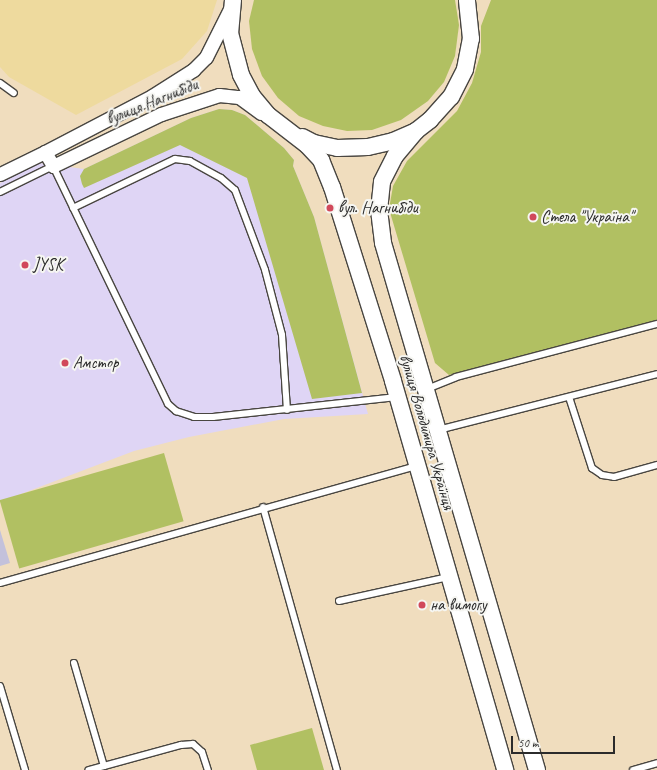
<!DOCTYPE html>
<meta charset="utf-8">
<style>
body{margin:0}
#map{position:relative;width:657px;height:770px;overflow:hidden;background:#f0ddbe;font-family:Caveat,sans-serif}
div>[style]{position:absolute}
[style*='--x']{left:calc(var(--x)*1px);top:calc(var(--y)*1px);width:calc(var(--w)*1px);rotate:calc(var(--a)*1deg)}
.built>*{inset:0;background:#dfd5f5}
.industrial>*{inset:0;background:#c3c1db}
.green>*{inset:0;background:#b1c062;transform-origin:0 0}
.sand>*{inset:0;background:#eeda9e}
.roads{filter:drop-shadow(1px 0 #494641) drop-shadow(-1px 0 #494641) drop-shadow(0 1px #494641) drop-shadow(0 -1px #494641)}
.service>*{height:6px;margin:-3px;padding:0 3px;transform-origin:3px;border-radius:3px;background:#fff}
.minor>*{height:13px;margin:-6.5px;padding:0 6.5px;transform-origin:6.5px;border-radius:6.5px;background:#fff}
.tertiary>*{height:16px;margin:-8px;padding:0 8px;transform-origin:8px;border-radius:8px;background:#fff}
.dots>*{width:11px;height:11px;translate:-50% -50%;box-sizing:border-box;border:2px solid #f6f6f2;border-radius:50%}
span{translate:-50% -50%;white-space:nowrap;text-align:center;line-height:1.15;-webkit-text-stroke:4px #f6f6f2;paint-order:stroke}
.street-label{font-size:17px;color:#2b2b2b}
.poi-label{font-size:17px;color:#2b2b2b}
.left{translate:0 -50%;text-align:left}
.scale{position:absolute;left:511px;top:736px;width:104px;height:18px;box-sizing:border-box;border:2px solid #2b2b2b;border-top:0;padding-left:5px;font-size:12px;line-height:14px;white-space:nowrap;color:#2b2b2b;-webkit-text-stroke:3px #f6f6f2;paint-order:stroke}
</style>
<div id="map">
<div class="built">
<i style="clip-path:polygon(219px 109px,232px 110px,245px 115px,284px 148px,294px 160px,293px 166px,314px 217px,368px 414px,284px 419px,189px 437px,134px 451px,0 502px,0 183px,40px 163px,84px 169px,191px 118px)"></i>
</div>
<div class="industrial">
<i style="clip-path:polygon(0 530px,10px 563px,0 566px)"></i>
</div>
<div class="green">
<i style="clip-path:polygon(254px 0,455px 0,459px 25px,455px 56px,444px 82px,428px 101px,401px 120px,372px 130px,347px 131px,323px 126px,299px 116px,278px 98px,262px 76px,252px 49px,249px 21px)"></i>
<i style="clip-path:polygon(491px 0,657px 0,657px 321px,549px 352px,449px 375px,435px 363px,389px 209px,393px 186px,407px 161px,457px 111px,472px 83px,481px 52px,481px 26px)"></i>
<i style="clip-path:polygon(219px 109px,232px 110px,245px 115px,284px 148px,294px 160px,293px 166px,314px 217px,362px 393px,312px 399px,247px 178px,180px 145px,84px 188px,82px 184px,80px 176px,84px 169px,191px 118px)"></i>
<i style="left:164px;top:453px;width:71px;height:171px;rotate:74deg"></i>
<i style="clip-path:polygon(312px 728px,324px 770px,257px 770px,250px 745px)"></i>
</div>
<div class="sand">
<i style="clip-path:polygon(0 0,217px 0,207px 31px,182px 59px,76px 115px,9px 77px,0 67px)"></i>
</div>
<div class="roads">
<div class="service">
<i style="--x:0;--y:83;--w:17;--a:36"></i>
<i style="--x:0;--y:192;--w:59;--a:-26.1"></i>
<i style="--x:53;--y:166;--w:264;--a:64.2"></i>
<i style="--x:168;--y:404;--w:11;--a:41"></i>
<i style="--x:176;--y:411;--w:19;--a:18"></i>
<i style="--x:194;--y:417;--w:19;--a:0"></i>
<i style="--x:213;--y:417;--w:185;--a:-6.2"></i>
<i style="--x:73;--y:208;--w:113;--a:-25.7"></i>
<i style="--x:175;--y:159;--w:15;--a:8"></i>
<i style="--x:190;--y:161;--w:35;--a:29"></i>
<i style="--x:221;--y:178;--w:18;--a:41"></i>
<i style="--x:235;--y:190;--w:85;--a:69.4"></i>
<i style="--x:265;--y:270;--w:67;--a:75.3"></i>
<i style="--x:282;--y:335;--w:75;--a:86.2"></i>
<i style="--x:427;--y:389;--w:31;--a:-22"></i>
<i style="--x:456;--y:377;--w:208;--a:-14.8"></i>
<i style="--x:569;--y:397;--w:75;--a:72.1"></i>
<i style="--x:592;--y:468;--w:12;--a:35"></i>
<i style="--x:602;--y:475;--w:12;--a:9"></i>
<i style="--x:614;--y:477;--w:45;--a:-15.6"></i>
<i style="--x:438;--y:430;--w:226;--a:-14.3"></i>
<i style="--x:263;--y:507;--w:273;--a:74.3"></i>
<i style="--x:0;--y:583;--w:432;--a:-15.7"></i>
<i style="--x:339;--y:601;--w:112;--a:-12.4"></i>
<i style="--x:74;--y:663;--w:107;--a:73.8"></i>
<i style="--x:104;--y:766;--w:16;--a:165"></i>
<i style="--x:0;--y:686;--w:88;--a:73.4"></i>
<i style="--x:104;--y:766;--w:80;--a:-15.3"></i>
<i style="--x:181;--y:745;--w:12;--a:-5"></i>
<i style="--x:193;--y:744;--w:12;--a:42"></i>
<i style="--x:202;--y:752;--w:19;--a:72"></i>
<i style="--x:633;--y:770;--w:25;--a:-16"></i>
</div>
<div class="minor">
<i style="--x:45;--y:152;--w:121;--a:-27.6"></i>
<i style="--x:152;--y:96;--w:49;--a:-32.4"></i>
<i style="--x:193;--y:70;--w:18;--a:-45"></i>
<i style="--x:206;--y:57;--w:54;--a:-63.4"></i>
<i style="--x:0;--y:174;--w:50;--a:-26.1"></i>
<i style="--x:45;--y:152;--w:16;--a:60"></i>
<i style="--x:53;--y:166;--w:120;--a:-25.7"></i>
<i style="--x:161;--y:114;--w:61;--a:-18.1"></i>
<i style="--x:219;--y:95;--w:20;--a:6"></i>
<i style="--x:239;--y:97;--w:27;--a:36"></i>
</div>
<div class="tertiary">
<i style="--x:233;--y:0;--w:33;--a:95"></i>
<i style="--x:230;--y:33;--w:43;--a:75.3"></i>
<i style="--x:241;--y:75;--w:24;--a:62"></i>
<i style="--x:252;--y:96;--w:25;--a:50"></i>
<i style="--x:268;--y:115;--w:49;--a:37.6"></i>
<i style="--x:307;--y:145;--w:21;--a:47"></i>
<i style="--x:321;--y:160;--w:29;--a:68"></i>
<i style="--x:332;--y:187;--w:203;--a:72.5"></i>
<i style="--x:393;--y:381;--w:405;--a:73.9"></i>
<i style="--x:416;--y:131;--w:33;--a:130"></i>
<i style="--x:395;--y:156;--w:29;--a:117"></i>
<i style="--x:382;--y:182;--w:28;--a:96"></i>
<i style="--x:379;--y:210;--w:33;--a:83"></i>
<i style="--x:383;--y:243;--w:549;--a:73.71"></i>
<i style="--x:302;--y:137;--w:13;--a:27"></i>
<i style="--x:314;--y:143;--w:24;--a:12"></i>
<i style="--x:337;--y:148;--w:31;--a:-2"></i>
<i style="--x:368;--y:147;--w:26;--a:-13"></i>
<i style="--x:393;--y:141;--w:25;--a:-23"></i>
<i style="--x:416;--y:131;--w:18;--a:-38"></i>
<i style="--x:430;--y:120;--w:31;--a:-48"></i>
<i style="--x:451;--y:97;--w:31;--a:-63"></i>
<i style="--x:465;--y:69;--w:31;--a:-79"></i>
<i style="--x:471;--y:39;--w:39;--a:-96"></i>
</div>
</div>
<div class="dots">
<i style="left:330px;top:208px;background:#d1495b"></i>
<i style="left:533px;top:217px;background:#d1495b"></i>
<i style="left:25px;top:265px;background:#d1495b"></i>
<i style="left:65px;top:363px;background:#d1495b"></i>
<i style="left:422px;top:605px;background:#d1495b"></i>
</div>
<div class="street-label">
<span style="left:152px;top:102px;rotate:-22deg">вулиця Нагнибіди</span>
<span style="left:427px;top:432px;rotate:74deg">вулиця Володимира Українця</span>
</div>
<div class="poi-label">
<span class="left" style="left:338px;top:208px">вул. Нагнибіди</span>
<span class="left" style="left:541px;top:217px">Стела "Україна"</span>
<span class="left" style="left:33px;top:265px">JYSK</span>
<span class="left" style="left:73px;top:363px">Амстор</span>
<span class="left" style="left:430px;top:605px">на вимогу</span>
</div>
<div class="scale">50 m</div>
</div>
